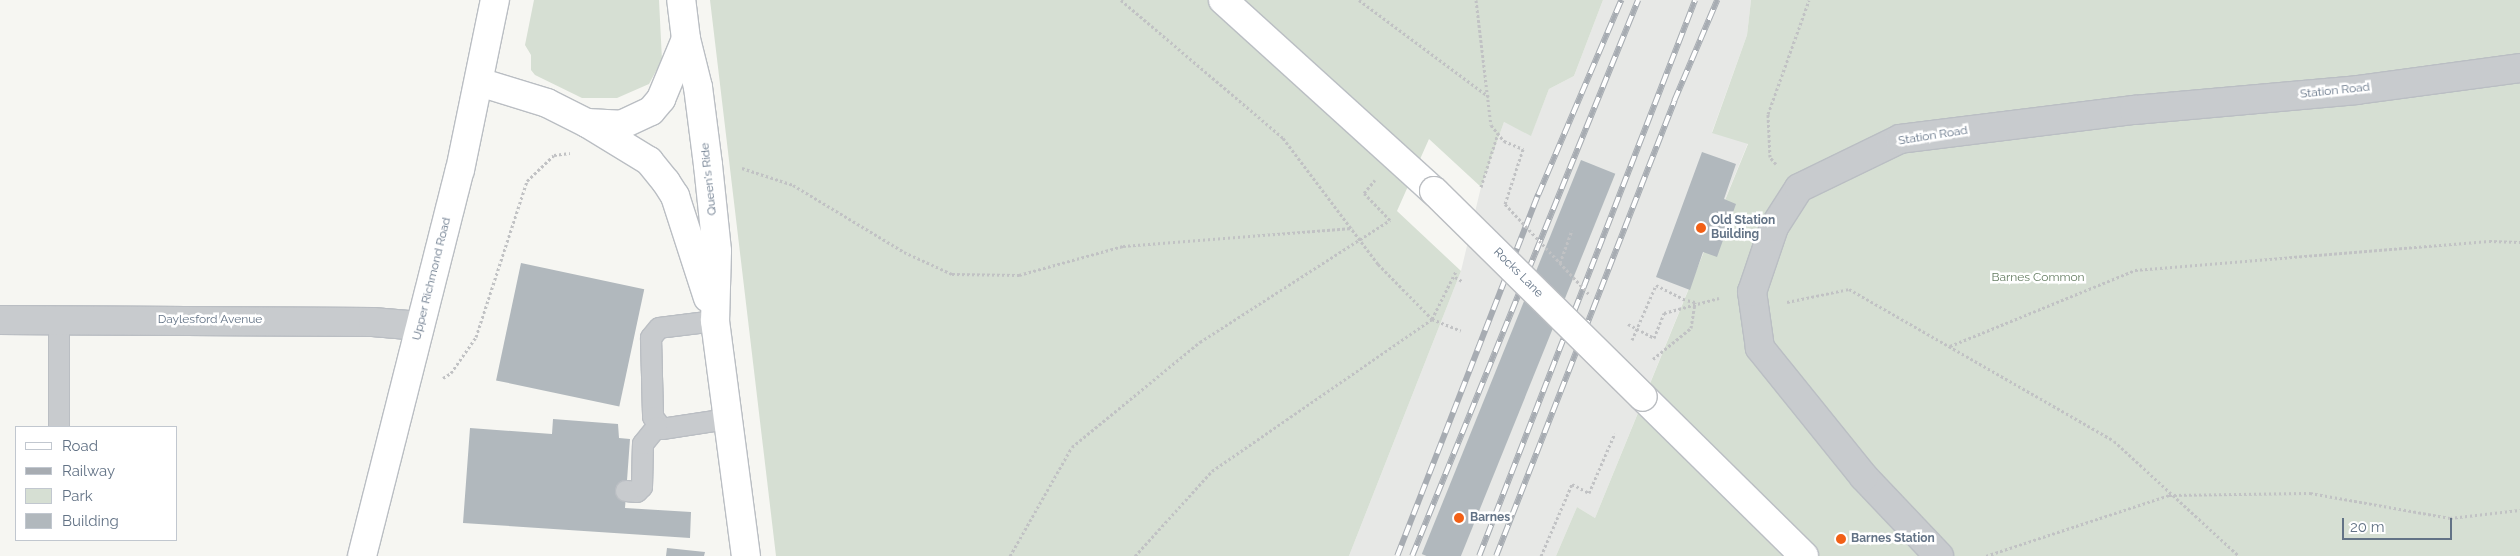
<!DOCTYPE html>
<style>
body{margin:0}
#map{position:relative;width:2520px;height:556px;overflow:hidden;background:#f6f6f2;font-family:Raleway,sans-serif}
div>[style]{position:absolute}
[style*='--x']{left:calc(var(--x)*1px);top:calc(var(--y)*1px);width:calc(var(--w)*1px);rotate:calc(var(--a)*1deg)}
.built>*{inset:0;background:#e7e8e6}
.green>*{inset:0;background:#d6dfd3}
.building>*{inset:0;background:#b1b8bd;transform-origin:0 0}
.path>*{height:3px;margin-top:-1.5px;transform-origin:0;background:repeating-linear-gradient(90deg,#c1c2c4 0 2.5px,transparent 0 5px)}
.roads{filter:drop-shadow(1px 0 #babec3) drop-shadow(-1px 0 #babec3) drop-shadow(0 1px #babec3) drop-shadow(0 -1px #babec3)}
.service>*{height:20px;margin:-10px;padding:0 10px;transform-origin:10px;border-radius:10px;background:#c8cbce}
.minor>*{height:28px;margin:-14px;padding:0 14px;transform-origin:14px;border-radius:14px;background:#c8cbce}
.secondary>*{height:28px;margin:-14px;padding:0 14px;transform-origin:14px;border-radius:14px;background:#fff}
.primary>*{height:28px;margin:-14px;padding:0 14px;transform-origin:14px;border-radius:14px;background:#fff}
.trunk>*{height:28px;margin:-14px;padding:0 14px;transform-origin:14px;border-radius:14px;background:#fff}
.rail>*{height:5.5px;margin-top:-2.75px;transform-origin:0;background:repeating-linear-gradient(90deg,#fff 0 11px,#a7acb2 0 22px);box-sizing:border-box;border-block:1px solid #a7acb2}
.path-bridge>*{height:3px;margin-top:-1.5px;transform-origin:0;background:repeating-linear-gradient(90deg,#c1c2c4 0 2.5px,transparent 0 5px)}
.bridges{filter:drop-shadow(1px 0 #babdc1) drop-shadow(-1px 0 #babdc1) drop-shadow(0 1px #babdc1) drop-shadow(0 -1px #babdc1)}
.primary-bridge>*{height:28px;margin:-14px;padding:0 14px;transform-origin:14px;border-radius:14px;background:#fff}
.dots>*{width:14px;height:14px;translate:-50% -50%;box-sizing:border-box;border:2px solid #fff;border-radius:50%}
span{translate:-50% -50%;white-space:nowrap;text-align:center;line-height:1.15;-webkit-text-stroke:5px #fff;paint-order:stroke}
.street-label{font-size:12px;color:#637386}
.poi-label{font-size:12px;color:#637386;font-weight:700}
.left{translate:0 -50%;text-align:left}
.park-label{font-size:12px;color:#657d62}
.legend{position:absolute;left:15px;top:426px;width:162px;height:115px;box-sizing:border-box;background:#fff;border:1px solid #c1c7cf;margin:0;padding:6px 9px;list-style:none;font-size:15px;color:#637386}
.legend li{display:flex;align-items:center;gap:10px;height:25px}
.legend b{width:25px;border:1px solid #c1c7cf}
.scale{position:absolute;left:2342px;top:518px;width:110px;height:22px;box-sizing:border-box;border:2px solid #637386;border-top:0;padding-left:6px;font-size:15px;line-height:18px;white-space:nowrap;color:#637386;-webkit-text-stroke:4px #fff;paint-order:stroke}
</style>
<div id="map">
<div class="built">
<i style="clip-path:polygon(1603px 0,1751px 0,1747px 35px,1712px 132px,1748px 143px,1595px 518px,1577px 507px,1556px 556px,1349px 556px,1461px 271px,1481px 187px,1504px 122px,1531px 135px,1549px 89px,1574px 76px)"></i>
</div>
<div class="green">
<i style="clip-path:polygon(534px 0,659px 0,662px 60px,649px 84px,617px 98px,582px 98px,535px 75px,531px 70px,531px 55px,525px 45px)"></i>
<i style="clip-path:polygon(710px 0,1603px 0,1574px 76px,1549px 89px,1531px 136px,1504px 122px,1481px 187px,1429px 139px,1397px 211px,1461px 271px,1349px 556px,776px 556px)"></i>
<i style="clip-path:polygon(1751px 0,2520px 0,2520px 556px,1556px 556px,1577px 507px,1595px 518px,1748px 144px,1712px 133px,1747px 35px)"></i>
</div>
<div class="building">
<i style="clip-path:polygon(1702px 152px,1736px 164px,1724px 199px,1736px 204px,1717px 257px,1703px 252px,1690px 290px,1656px 277px)"></i>
<i style="left:1581px;top:160px;width:37px;height:425px;rotate:22deg"></i>
<i style="left:521px;top:263px;width:126px;height:120px;rotate:12deg"></i>
<i style="clip-path:polygon(553px 419px,618px 424px,619px 438px,630px 439px,625px 508px,691px 512px,690px 538px,463px 523px,470px 428px,552px 434px)"></i>
<i style="clip-path:polygon(667px 548px,705px 552px,704px 556px,666px 556px)"></i>
</div>
<div class="path">
<i style="--x:1121;--y:0;--w:213;--a:40.4"></i>
<i style="--x:1283;--y:138;--w:158;--a:53"></i>
<i style="--x:1378;--y:264;--w:77;--a:45.5"></i>
<i style="--x:1432;--y:319;--w:31;--a:22"></i>
<i style="--x:1359;--y:0;--w:162;--a:36.7"></i>
<i style="--x:1476;--y:0;--w:126;--a:83.2"></i>
<i style="--x:1491;--y:125;--w:21;--a:51"></i>
<i style="--x:1504;--y:141;--w:21;--a:23"></i>
<i style="--x:1523;--y:149;--w:58;--a:108.1"></i>
<i style="--x:1776;--y:164;--w:9;--a:-131"></i>
<i style="--x:1770;--y:157;--w:43;--a:-92.7"></i>
<i style="--x:1768;--y:114;--w:121;--a:-70.2"></i>
<i style="--x:742;--y:168;--w:54;--a:18.4"></i>
<i style="--x:793;--y:185;--w:130;--a:31.1"></i>
<i style="--x:904;--y:252;--w:53;--a:24.6"></i>
<i style="--x:952;--y:274;--w:67;--a:0.9"></i>
<i style="--x:1019;--y:275;--w:108;--a:-15.6"></i>
<i style="--x:1123;--y:246;--w:230;--a:-4.5"></i>
<i style="--x:1481;--y:187;--w:57;--a:-72.5"></i>
<i style="--x:1560;--y:263;--w:35;--a:-70"></i>
<i style="--x:1455;--y:277;--w:8;--a:30"></i>
<i style="--x:1787;--y:302;--w:63;--a:-11.8"></i>
<i style="--x:1849;--y:289;--w:305;--a:29.8"></i>
<i style="--x:2114;--y:441;--w:170;--a:42.6"></i>
<i style="--x:1628;--y:324;--w:30;--a:28"></i>
<i style="--x:1654;--y:338;--w:27;--a:-68"></i>
<i style="--x:1664;--y:313;--w:57;--a:-15.3"></i>
<i style="--x:1950;--y:346;--w:200;--a:-22.3"></i>
<i style="--x:2135;--y:270;--w:355;--a:-4.7"></i>
<i style="--x:2489;--y:241;--w:31;--a:2"></i>
<i style="--x:1653;--y:359;--w:49;--a:-39.2"></i>
<i style="--x:1691;--y:328;--w:26;--a:-81"></i>
<i style="--x:1695;--y:302;--w:9;--a:-167"></i>
<i style="--x:443;--y:378;--w:9;--a:-32"></i>
<i style="--x:451;--y:373;--w:44;--a:-55.2"></i>
<i style="--x:476;--y:337;--w:164;--a:-71.9"></i>
<i style="--x:527;--y:181;--w:37;--a:-44"></i>
<i style="--x:554;--y:155;--w:16;--a:-7"></i>
<i style="--x:1010;--y:556;--w:125;--a:-60.4"></i>
<i style="--x:1072;--y:447;--w:166;--a:-39.4"></i>
<i style="--x:1200;--y:342;--w:226;--a:-32.7"></i>
<i style="--x:1390;--y:220;--w:37;--a:-134"></i>
<i style="--x:1364;--y:193;--w:17;--a:-50"></i>
<i style="--x:1135;--y:556;--w:115;--a:-47.8"></i>
<i style="--x:1212;--y:471;--w:267;--a:-34.6"></i>
<i style="--x:1432;--y:319;--w:54;--a:-63.4"></i>
<i style="--x:1541;--y:556;--w:78;--a:-66.7"></i>
<i style="--x:1572;--y:484;--w:19;--a:28"></i>
<i style="--x:1589;--y:493;--w:65;--a:-66.6"></i>
<i style="--x:1986;--y:556;--w:193;--a:-18.4"></i>
<i style="--x:2169;--y:495;--w:141;--a:-0.8"></i>
<i style="--x:2310;--y:493;--w:142;--a:10.1"></i>
<i style="--x:2450;--y:518;--w:70;--a:-6.5"></i>
</div>
<div class="roads">
<div class="service">
<i style="--x:59;--y:319;--w:108;--a:90"></i>
<i style="--x:715;--y:321;--w:56;--a:172.9"></i>
<i style="--x:659;--y:328;--w:13;--a:129"></i>
<i style="--x:651;--y:338;--w:79;--a:88.5"></i>
<i style="--x:653;--y:417;--w:15;--a:53"></i>
<i style="--x:662;--y:429;--w:67;--a:-8.6"></i>
<i style="--x:626;--y:491;--w:11;--a:5"></i>
<i style="--x:637;--y:492;--w:7;--a:-45"></i>
<i style="--x:642;--y:487;--w:43;--a:-88.7"></i>
<i style="--x:643;--y:444;--w:22;--a:-51"></i>
</div>
<div class="minor">
<i style="--x:0;--y:320;--w:373;--a:0.3"></i>
<i style="--x:373;--y:322;--w:47;--a:4.9"></i>
<i style="--x:1939;--y:556;--w:109;--a:-133.5"></i>
<i style="--x:1864;--y:477;--w:166;--a:-128.9"></i>
<i style="--x:1760;--y:348;--w:57;--a:-98.1"></i>
<i style="--x:1752;--y:292;--w:69;--a:-71.3"></i>
<i style="--x:1774;--y:227;--w:46;--a:-57.3"></i>
<i style="--x:1799;--y:188;--w:112;--a:-25.9"></i>
<i style="--x:1900;--y:139;--w:236;--a:-7.1"></i>
<i style="--x:2134;--y:110;--w:224;--a:-5.1"></i>
<i style="--x:2357;--y:90;--w:164;--a:-7.7"></i>
</div>
<div class="secondary">
<i style="--x:686;--y:39;--w:49;--a:76"></i>
<i style="--x:698;--y:87;--w:79;--a:82.7"></i>
<i style="--x:708;--y:165;--w:86;--a:84"></i>
<i style="--x:717;--y:251;--w:70;--a:91.6"></i>
<i style="--x:715;--y:321;--w:237;--a:82.5"></i>
<i style="--x:587;--y:123;--w:73;--a:31.5"></i>
<i style="--x:649;--y:161;--w:27;--a:51"></i>
<i style="--x:666;--y:182;--w:17;--a:57"></i>
<i style="--x:675;--y:196;--w:107;--a:72.1"></i>
</div>
<div class="primary">
<i style="--x:1223;--y:0;--w:285;--a:42.2"></i>
<i style="--x:1643;--y:397;--w:226;--a:44.6"></i>
</div>
<div class="trunk">
<i style="--x:479;--y:82;--w:71;--a:17.2"></i>
<i style="--x:547;--y:103;--w:45;--a:26.6"></i>
<i style="--x:587;--y:123;--w:34;--a:3"></i>
<i style="--x:621;--y:125;--w:33;--a:-25"></i>
<i style="--x:651;--y:111;--w:16;--a:-50"></i>
<i style="--x:661;--y:99;--w:65;--a:-67.4"></i>
<i style="--x:686;--y:39;--w:39;--a:-97"></i>
<i style="--x:362;--y:556;--w:398;--a:-75.8"></i>
<i style="--x:460;--y:170;--w:174;--a:-78.4"></i>
</div>
</div>
<div class="rail">
<i style="--x:1397;--y:556;--w:388;--a:-68.7"></i>
<i style="--x:1538;--y:195;--w:212;--a:-66.9"></i>
<i style="--x:1412;--y:556;--w:600;--a:-67.88"></i>
<i style="--x:1479;--y:556;--w:596;--a:-68.77"></i>
<i style="--x:1496;--y:556;--w:489;--a:-68.6"></i>
<i style="--x:1674;--y:101;--w:110;--a:-66.9"></i>
</div>
<div class="path-bridge">
<i style="--x:1505;--y:204;--w:125;--a:47"></i>
<i style="--x:1632;--y:340;--w:60;--a:-66.4"></i>
<i style="--x:1656;--y:285;--w:34;--a:27"></i>
</div>
<div class="bridges">
<div class="primary-bridge">
<i style="--x:1434;--y:191;--w:293;--a:44.6"></i>
</div>
</div>
<div class="dots">
<i style="left:1701px;top:228px;background:#f26016"></i>
<i style="left:1459px;top:518px;background:#f26016"></i>
<i style="left:1841px;top:539px;background:#f26016"></i>
</div>
<div class="street-label">
<span style="left:2335px;top:91px;rotate:-6deg">Station Road</span>
<span style="left:1933px;top:136px;rotate:-9deg">Station Road</span>
<span style="left:709px;top:179px;rotate:-96deg">Queen's Ride</span>
<span style="left:1518px;top:273px;rotate:45deg">Rocks Lane</span>
<span style="left:432px;top:279px;rotate:-76deg">Upper Richmond Road</span>
<span style="left:210px;top:320px">Daylesford Avenue</span>
</div>
<div class="poi-label">
<span class="left" style="left:1711px;top:228px">Old Station<br>Building</span>
<span class="left" style="left:1470px;top:518px">Barnes</span>
<span class="left" style="left:1851px;top:539px">Barnes Station</span>
</div>
<div class="park-label">
<span style="left:2038px;top:278px">Barnes Common</span>
</div>
<ul class="legend">
<li><b style="height:6px;background:#fff"></b>Road</li>
<li><b style="height:6px;background:#a7acb2"></b>Railway</li>
<li><b style="height:14px;background:#d6dfd3"></b>Park</li>
<li><b style="height:14px;background:#b1b8bd"></b>Building</li>
</ul>
<div class="scale">20 m</div>
</div>
